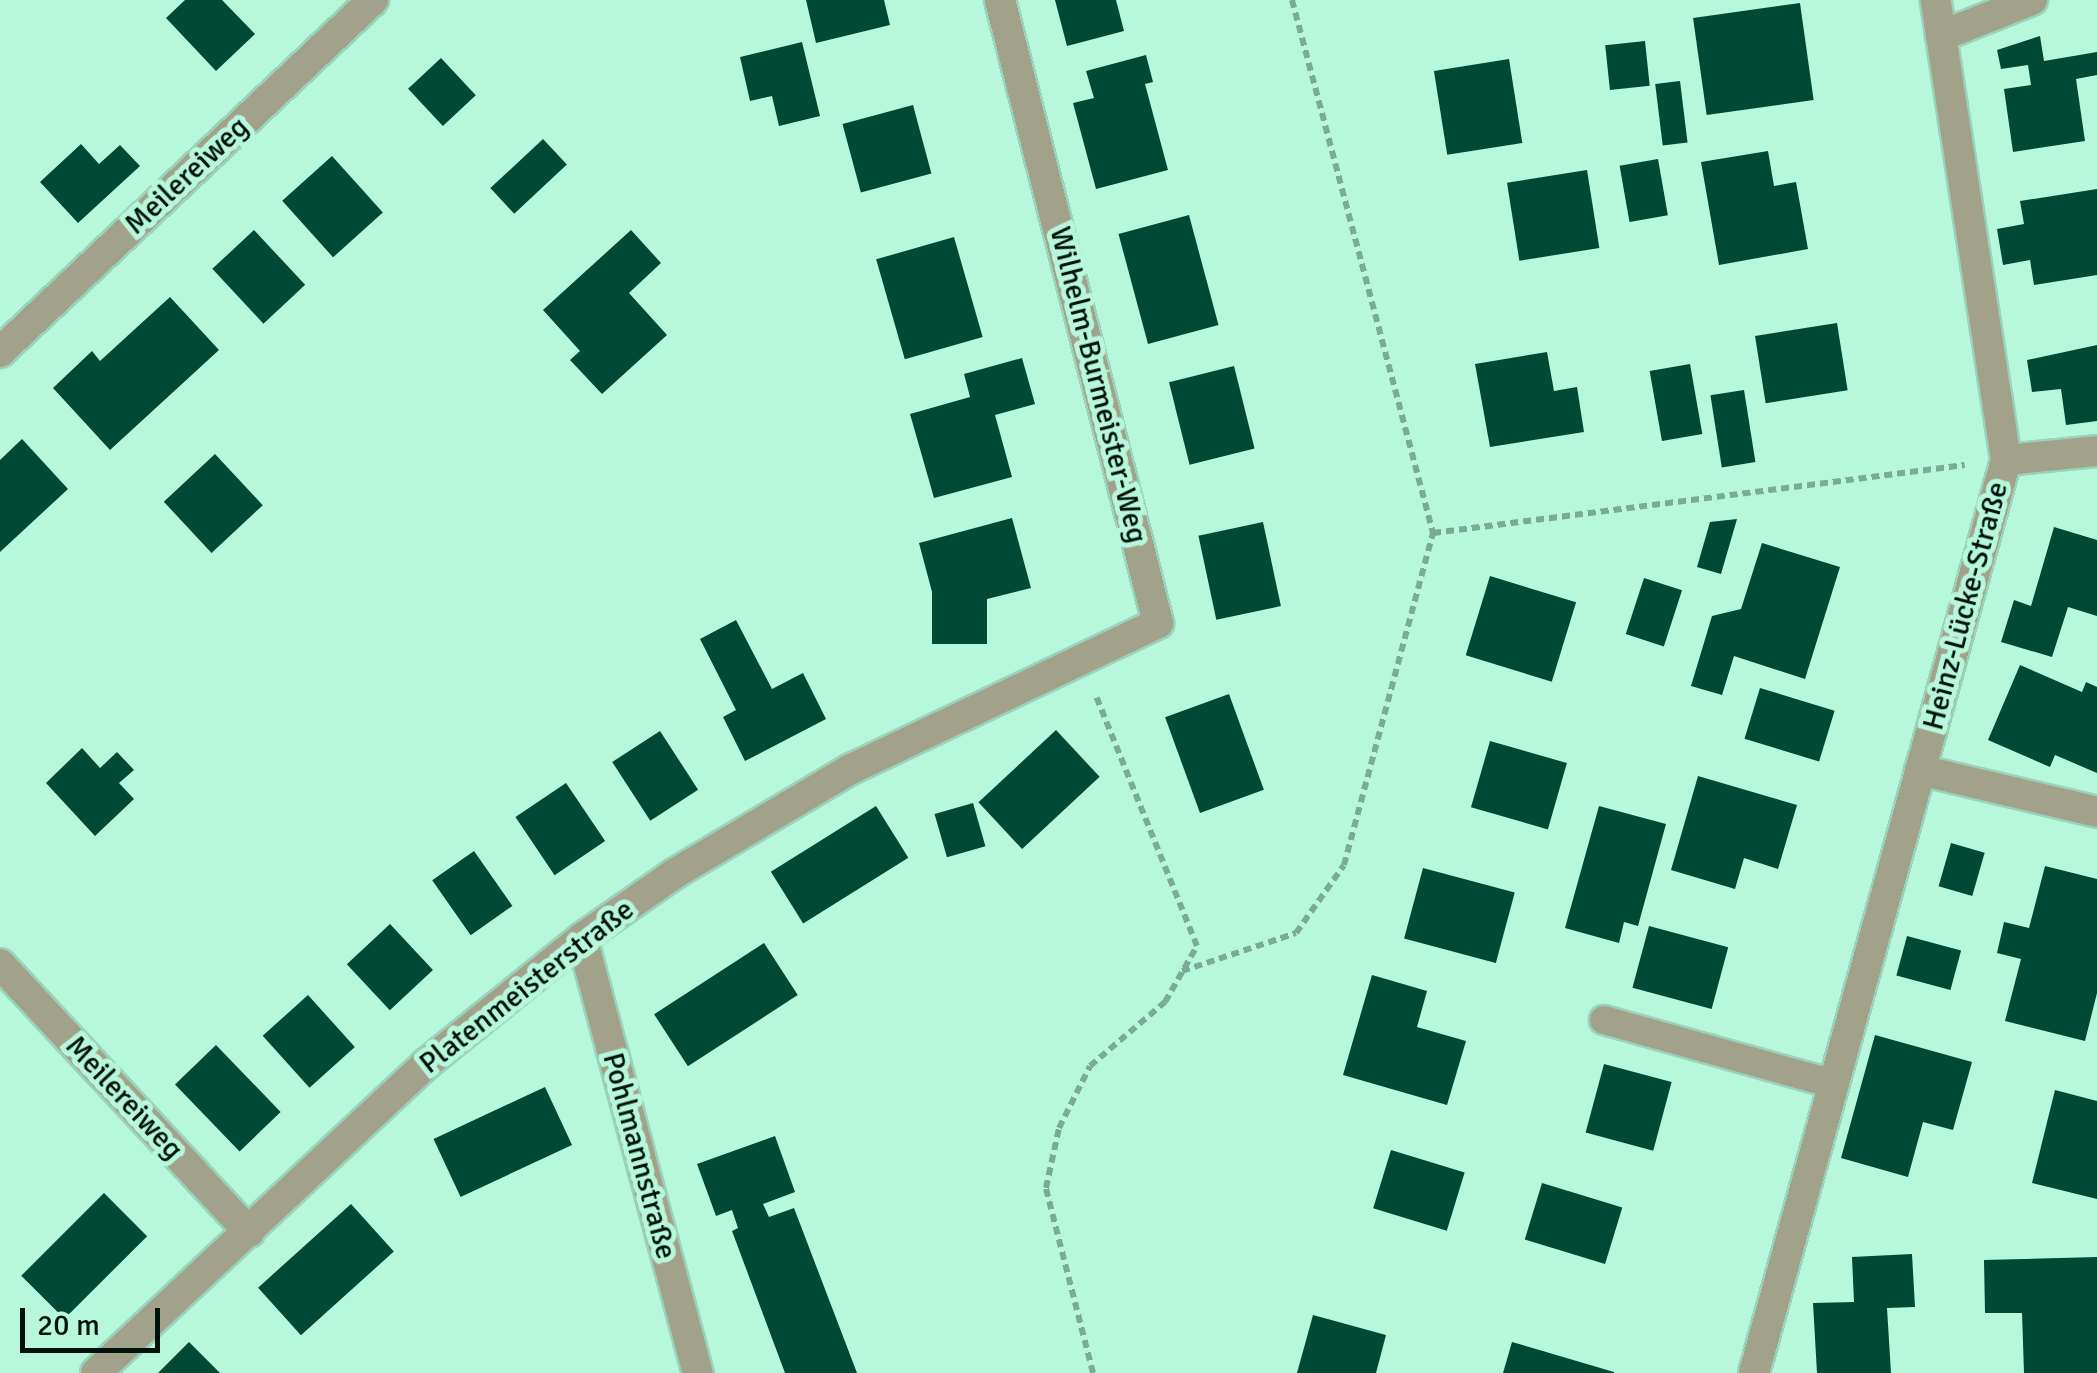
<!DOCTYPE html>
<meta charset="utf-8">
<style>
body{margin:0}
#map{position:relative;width:2097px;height:1373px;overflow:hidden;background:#b7f8dd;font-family:Signika,sans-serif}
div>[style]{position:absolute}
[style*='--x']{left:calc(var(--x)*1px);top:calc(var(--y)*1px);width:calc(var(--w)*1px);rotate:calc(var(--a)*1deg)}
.building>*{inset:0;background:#004935;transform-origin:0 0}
.path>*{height:6px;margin-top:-3px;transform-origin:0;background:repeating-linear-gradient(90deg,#7aab97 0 8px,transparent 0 13px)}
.roads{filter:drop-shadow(2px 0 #9ad3bb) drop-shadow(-2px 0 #9ad3bb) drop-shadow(0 2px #9ad3bb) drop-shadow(0 -2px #9ad3bb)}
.service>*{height:28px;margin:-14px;padding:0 14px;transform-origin:14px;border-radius:14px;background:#a2a28a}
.minor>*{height:30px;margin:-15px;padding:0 15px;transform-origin:15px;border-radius:15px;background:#a2a28a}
span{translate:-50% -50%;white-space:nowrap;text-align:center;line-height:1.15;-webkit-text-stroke:10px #b7f8dd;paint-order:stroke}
.street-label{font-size:30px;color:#00120a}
.scale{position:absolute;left:20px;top:1308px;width:140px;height:45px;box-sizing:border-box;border:5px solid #00120a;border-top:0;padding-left:12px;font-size:30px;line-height:35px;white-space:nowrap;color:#00120a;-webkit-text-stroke:8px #b7f8dd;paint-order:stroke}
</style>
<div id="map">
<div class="building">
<i style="clip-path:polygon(185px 0,222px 0,255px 34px,216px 71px,166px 18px)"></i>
<i style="clip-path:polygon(806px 0,884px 0,890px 25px,816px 43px)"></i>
<i style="clip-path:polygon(1055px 0,1116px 0,1124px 31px,1067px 46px)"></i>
<i style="left:1800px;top:3px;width:98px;height:108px;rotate:82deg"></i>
<i style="clip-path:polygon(2040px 36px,2044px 61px,2097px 52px,2097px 75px,2076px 79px,2085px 141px,2013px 152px,2004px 89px,2031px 85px,2028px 65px,2001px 69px,1997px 50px)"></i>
<i style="left:1645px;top:41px;width:45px;height:40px;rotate:84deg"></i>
<i style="clip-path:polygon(802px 42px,820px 116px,779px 126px,772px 96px,750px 101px,740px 57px)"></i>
<i style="clip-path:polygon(1146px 55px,1153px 82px,1145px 84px,1168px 170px,1096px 189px,1073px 103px,1094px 98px,1086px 71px)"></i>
<i style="left:441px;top:58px;width:51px;height:45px;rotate:47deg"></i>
<i style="left:1509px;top:59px;width:85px;height:76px;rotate:81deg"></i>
<i style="left:1680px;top:81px;width:62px;height:25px;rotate:83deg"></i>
<i style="left:913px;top:105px;width:71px;height:73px;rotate:75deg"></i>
<i style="left:543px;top:139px;width:35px;height:72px;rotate:47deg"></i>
<i style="clip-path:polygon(81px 144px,99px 164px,120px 145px,140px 166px,78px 223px,40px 182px)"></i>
<i style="clip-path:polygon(1768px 151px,1774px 186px,1796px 182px,1808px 249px,1719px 265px,1701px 162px)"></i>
<i style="left:332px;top:156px;width:76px;height:67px;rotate:48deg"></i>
<i style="left:1658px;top:159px;width:57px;height:39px;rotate:80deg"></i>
<i style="left:1587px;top:170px;width:79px;height:81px;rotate:81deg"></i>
<i style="clip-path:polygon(2097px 189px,2097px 275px,2034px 285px,2030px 260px,2003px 265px,1997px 229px,2024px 224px,2020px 201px)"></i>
<i style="left:1189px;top:215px;width:114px;height:73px;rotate:75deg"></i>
<i style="left:254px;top:230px;width:75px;height:57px;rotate:47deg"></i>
<i style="clip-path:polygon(631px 230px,661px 263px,629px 293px,667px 335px,602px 394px,570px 360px,580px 351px,543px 310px)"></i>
<i style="left:954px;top:237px;width:104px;height:81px;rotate:74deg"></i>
<i style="clip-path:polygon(170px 297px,219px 350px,110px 450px,53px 388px,92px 351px,100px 361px)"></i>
<i style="left:1837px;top:323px;width:68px;height:83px;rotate:81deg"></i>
<i style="clip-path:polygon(2097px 345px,2097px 421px,2066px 425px,2061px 389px,2032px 392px,2027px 360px)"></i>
<i style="clip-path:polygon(1547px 352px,1554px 391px,1577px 387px,1584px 432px,1490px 447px,1475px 364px)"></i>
<i style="clip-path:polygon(1022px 358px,1035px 404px,995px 415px,1012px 477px,934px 498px,910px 414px,970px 397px,964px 374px)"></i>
<i style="left:1690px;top:364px;width:71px;height:41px;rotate:80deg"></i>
<i style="left:1234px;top:366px;width:85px;height:67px;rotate:76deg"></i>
<i style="left:1744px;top:390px;width:73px;height:34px;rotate:81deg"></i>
<i style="clip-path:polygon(22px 439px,68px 489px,0 552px,0 460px)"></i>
<i style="left:215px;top:454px;width:70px;height:70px;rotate:47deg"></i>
<i style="clip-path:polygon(1012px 518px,1031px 588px,987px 599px,987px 644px,932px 644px,932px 592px,919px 543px)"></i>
<i style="clip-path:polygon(1737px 519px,1721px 574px,1697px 567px,1710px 522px)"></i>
<i style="left:1263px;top:522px;width:86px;height:66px;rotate:78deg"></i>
<i style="clip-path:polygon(2054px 527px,2097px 540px,2097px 616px,2068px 607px,2052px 657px,2001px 642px,2014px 600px,2031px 606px)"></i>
<i style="clip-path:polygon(1762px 543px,1840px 567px,1805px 679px,1734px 656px,1722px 695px,1691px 686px,1712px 616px,1741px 609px)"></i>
<i style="left:1490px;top:576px;width:90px;height:83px;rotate:17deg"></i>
<i style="left:1644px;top:578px;width:40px;height:59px;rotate:18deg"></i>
<i style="clip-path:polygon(736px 620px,772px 689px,803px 673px,826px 719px,745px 761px,723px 717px,736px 710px,700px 639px)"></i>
<i style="clip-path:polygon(2020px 665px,2082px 692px,2086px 682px,2097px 687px,2097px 773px,2055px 755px,2050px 767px,1988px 740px)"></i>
<i style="left:1760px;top:688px;width:78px;height:53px;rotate:17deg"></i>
<i style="left:1229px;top:694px;width:102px;height:68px;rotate:70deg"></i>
<i style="left:1056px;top:730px;width:64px;height:106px;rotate:47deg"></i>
<i style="left:660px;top:731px;width:70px;height:57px;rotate:57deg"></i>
<i style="left:1490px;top:741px;width:80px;height:69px;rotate:16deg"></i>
<i style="clip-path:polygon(82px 748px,100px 768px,117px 752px,134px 770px,119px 783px,134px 799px,95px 836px,46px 783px)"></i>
<i style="clip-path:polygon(1698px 776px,1797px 805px,1778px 869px,1744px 858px,1735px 889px,1671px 870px)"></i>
<i style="left:566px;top:783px;width:70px;height:61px;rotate:56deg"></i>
<i style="left:973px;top:803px;width:45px;height:40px;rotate:74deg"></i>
<i style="left:876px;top:806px;width:61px;height:124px;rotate:58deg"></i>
<i style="clip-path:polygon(1599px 806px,1666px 824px,1638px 926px,1624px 922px,1619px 943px,1565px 928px)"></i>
<i style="left:1951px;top:843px;width:35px;height:45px;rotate:16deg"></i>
<i style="left:474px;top:851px;width:67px;height:51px;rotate:55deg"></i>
<i style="clip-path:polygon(2045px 866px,2097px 879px,2097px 993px,2085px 1041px,2005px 1021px,2021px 959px,1997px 953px,2004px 922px,2029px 928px)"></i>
<i style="left:1423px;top:868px;width:95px;height:73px;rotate:15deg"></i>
<i style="left:390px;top:924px;width:63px;height:59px;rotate:47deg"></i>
<i style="left:1649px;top:926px;width:82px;height:64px;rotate:15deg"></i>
<i style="left:1907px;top:936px;width:56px;height:41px;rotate:15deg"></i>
<i style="left:764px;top:943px;width:62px;height:131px;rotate:57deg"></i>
<i style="clip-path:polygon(1372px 975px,1427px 991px,1417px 1027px,1466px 1041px,1447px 1105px,1343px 1075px)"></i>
<i style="left:308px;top:995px;width:70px;height:61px;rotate:48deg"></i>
<i style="clip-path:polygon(1875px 1035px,1972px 1062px,1953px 1130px,1923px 1122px,1908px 1177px,1841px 1158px)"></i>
<i style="left:216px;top:1045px;width:93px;height:57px;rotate:46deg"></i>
<i style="left:1604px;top:1064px;width:70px;height:71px;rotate:15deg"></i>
<i style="left:545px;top:1087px;width:64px;height:123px;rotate:65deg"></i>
<i style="clip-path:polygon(2055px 1090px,2097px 1101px,2097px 1199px,2032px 1183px)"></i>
<i style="clip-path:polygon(775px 1136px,795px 1192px,763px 1204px,769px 1217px,794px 1208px,857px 1373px,785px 1373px,732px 1231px,738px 1228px,732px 1210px,716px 1216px,697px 1164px)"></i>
<i style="left:1391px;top:1150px;width:77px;height:61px;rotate:17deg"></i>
<i style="left:1542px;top:1183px;width:84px;height:59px;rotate:17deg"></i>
<i style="left:104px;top:1193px;width:61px;height:117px;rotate:45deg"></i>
<i style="left:351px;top:1204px;width:64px;height:125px;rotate:48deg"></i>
<i style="clip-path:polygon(1912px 1254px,1915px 1307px,1887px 1308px,1891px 1373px,1817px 1373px,1813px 1303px,1854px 1302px,1852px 1257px)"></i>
<i style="clip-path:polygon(2097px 1257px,2097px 1373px,2024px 1373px,2022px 1313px,1985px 1313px,1984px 1260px)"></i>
<i style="clip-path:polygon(1313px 1315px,1386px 1335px,1376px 1373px,1297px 1373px)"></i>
<i style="clip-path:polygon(189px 1342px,220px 1373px,158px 1373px)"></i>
<i style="clip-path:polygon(1512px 1342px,1614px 1372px,1614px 1373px,1503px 1373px)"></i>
</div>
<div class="path">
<i style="--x:1292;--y:0;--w:551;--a:75.18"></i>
<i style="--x:1182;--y:971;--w:120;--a:-18.4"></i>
<i style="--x:1296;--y:933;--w:83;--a:-54.8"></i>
<i style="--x:1344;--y:865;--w:344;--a:-75"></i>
<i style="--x:1433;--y:533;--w:536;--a:-7.28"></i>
<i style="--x:1093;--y:1373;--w:191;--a:-104.3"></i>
<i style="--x:1046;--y:1188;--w:61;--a:-77.8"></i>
<i style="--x:1059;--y:1128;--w:69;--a:-63.4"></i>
<i style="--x:1090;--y:1066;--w:99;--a:-40.5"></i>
<i style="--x:1165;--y:1002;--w:64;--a:-60.3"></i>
<i style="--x:1197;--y:946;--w:270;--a:-112"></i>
</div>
<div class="roads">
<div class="service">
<i style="--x:1604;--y:1020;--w:238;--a:15.6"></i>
</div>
<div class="minor">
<i style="--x:1941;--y:36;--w:98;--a:-21.6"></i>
<i style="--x:0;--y:352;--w:513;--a:-43.34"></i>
<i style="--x:2006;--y:460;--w:91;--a:-5.6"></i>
<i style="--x:1920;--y:770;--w:182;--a:13.3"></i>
<i style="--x:582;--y:938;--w:450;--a:75.1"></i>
<i style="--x:0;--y:964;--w:366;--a:47.1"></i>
<i style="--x:96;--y:1373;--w:452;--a:-43.1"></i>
<i style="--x:426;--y:1064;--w:201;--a:-38.9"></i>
<i style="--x:582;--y:938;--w:112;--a:-34.8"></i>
<i style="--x:674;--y:874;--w:206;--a:-30.7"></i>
<i style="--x:851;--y:769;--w:340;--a:-25.4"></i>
<i style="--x:1158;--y:623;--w:643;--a:-104.23"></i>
<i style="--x:1754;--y:1373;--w:947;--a:-74.57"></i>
<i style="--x:2006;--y:460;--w:465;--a:-98.7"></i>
</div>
</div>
<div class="street-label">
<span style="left:187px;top:176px;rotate:-43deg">Meilereiweg</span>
<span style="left:1098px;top:385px;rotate:76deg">Wilhelm-Burmeister-Weg</span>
<span style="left:1966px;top:606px;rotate:-75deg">Heinz-Lücke-Straße</span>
<span style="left:527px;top:987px;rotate:-38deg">Platenmeisterstraße</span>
<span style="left:124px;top:1098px;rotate:47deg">Meilereiweg</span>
<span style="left:639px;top:1156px;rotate:75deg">Pohlmannstraße</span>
</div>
<div class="scale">20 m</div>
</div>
